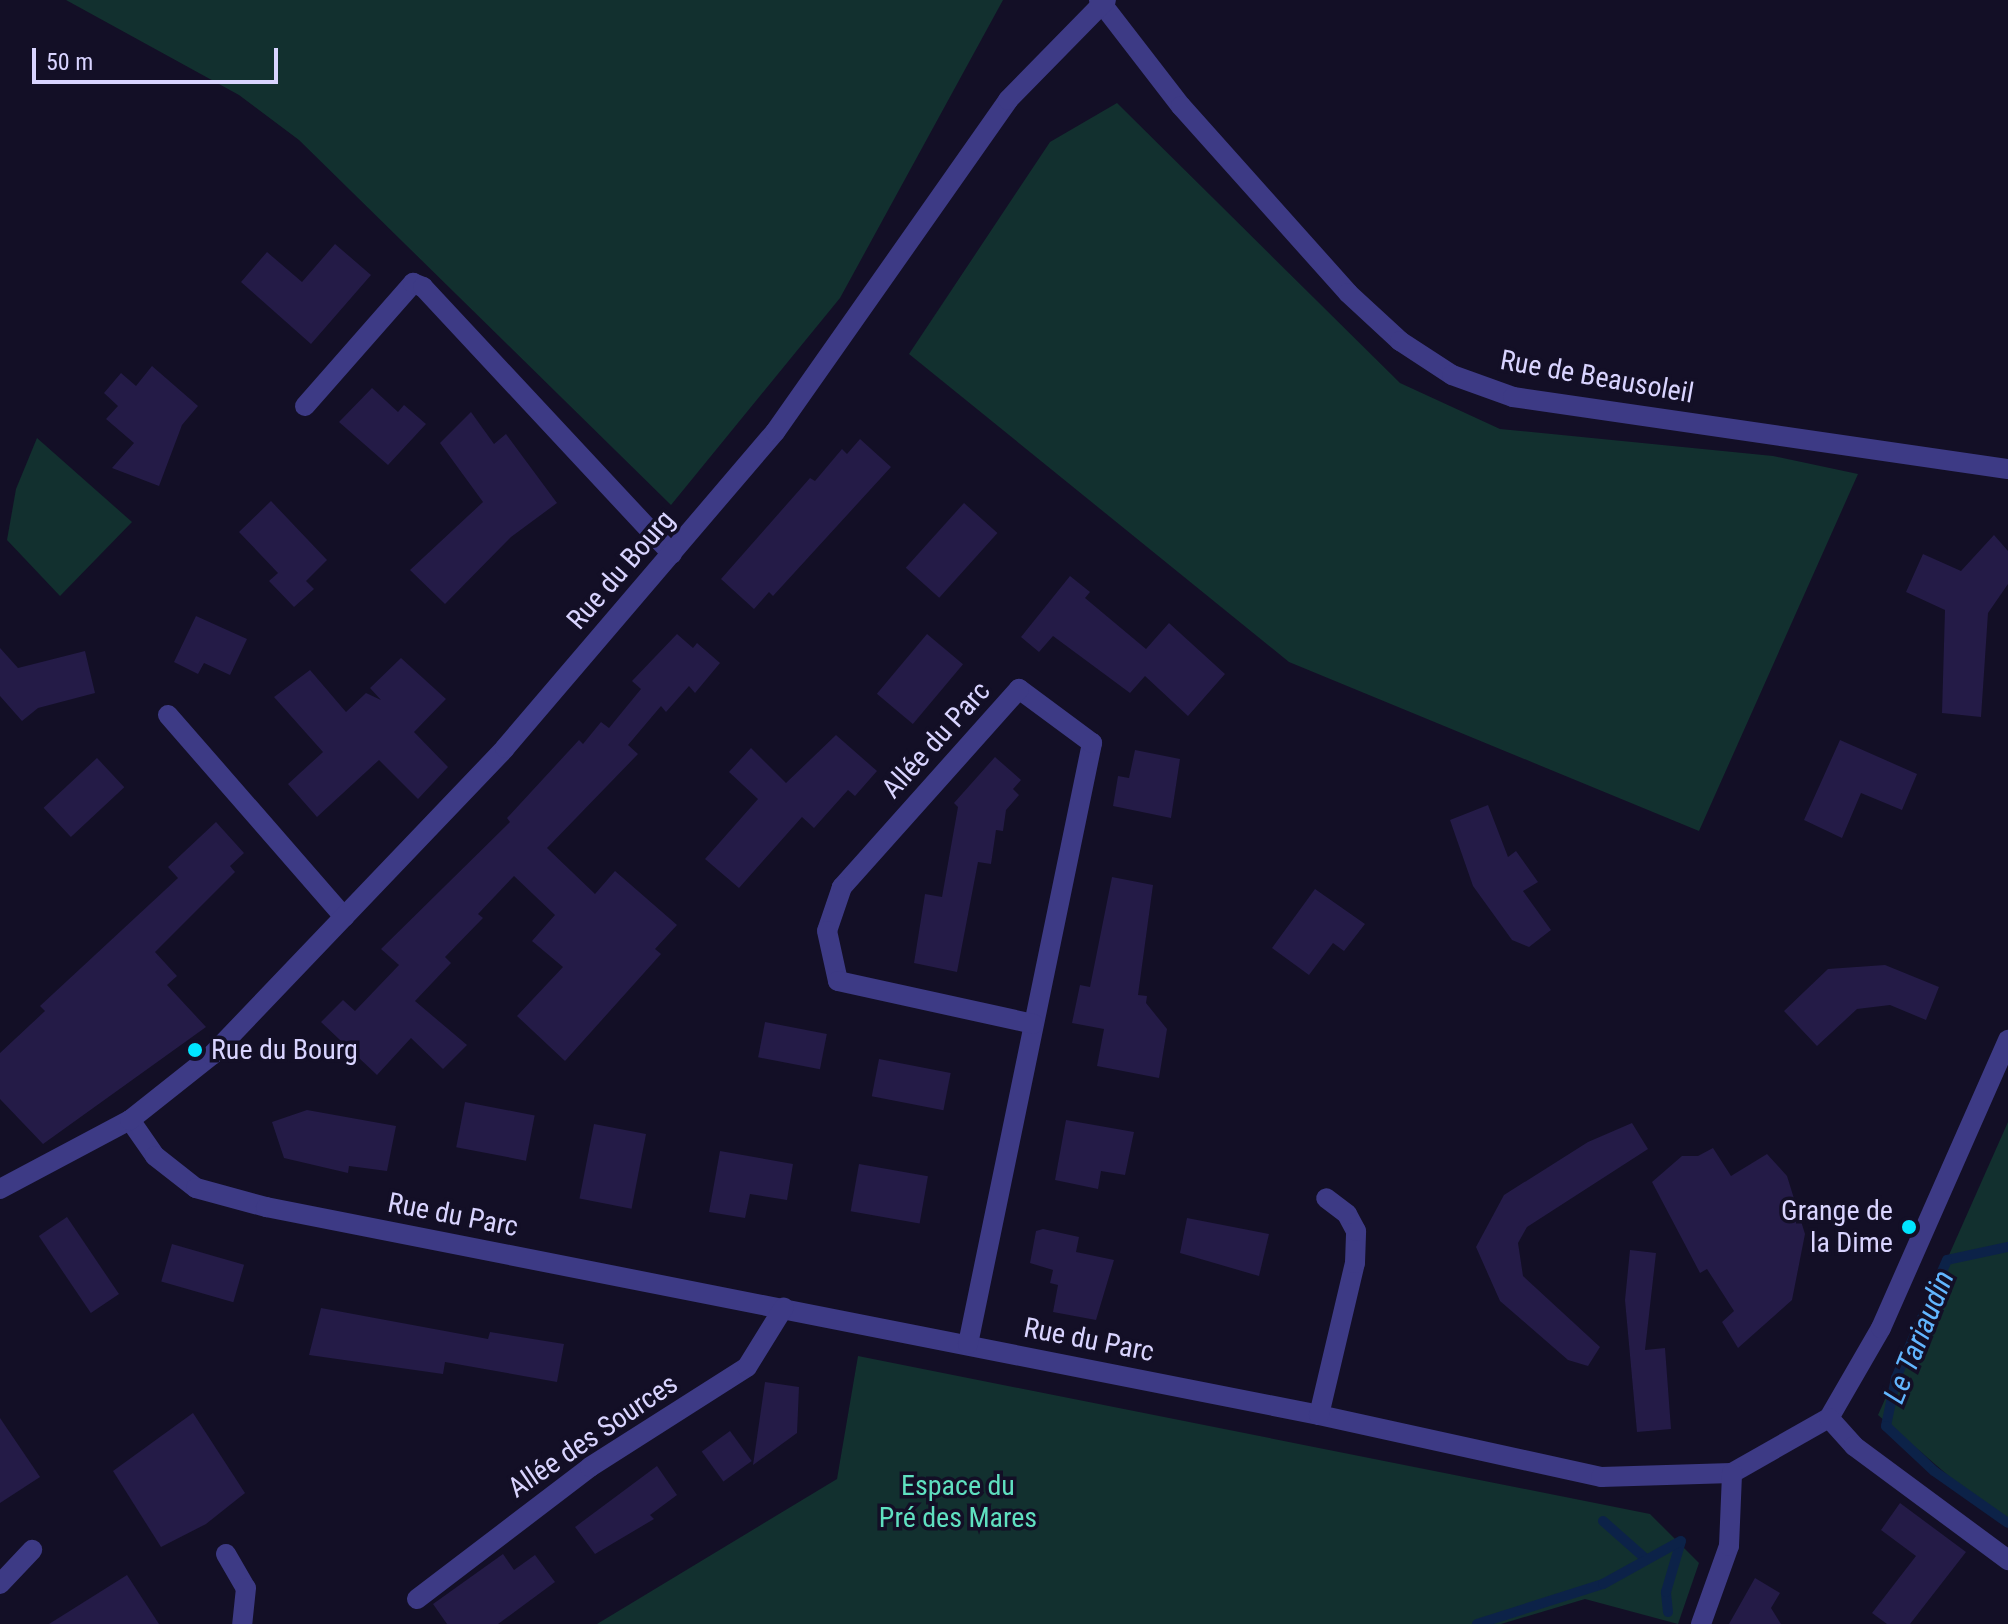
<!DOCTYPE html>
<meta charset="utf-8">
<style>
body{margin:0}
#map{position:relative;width:2008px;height:1624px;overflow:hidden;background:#130f26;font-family:"Roboto Condensed",sans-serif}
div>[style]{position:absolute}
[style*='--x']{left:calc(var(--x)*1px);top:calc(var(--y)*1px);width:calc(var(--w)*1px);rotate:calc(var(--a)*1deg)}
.green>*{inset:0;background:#12302f}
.stream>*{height:10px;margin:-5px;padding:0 5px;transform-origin:5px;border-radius:5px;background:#0c2248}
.building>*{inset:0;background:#241b47;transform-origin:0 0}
.minor>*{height:20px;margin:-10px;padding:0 10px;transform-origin:10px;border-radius:10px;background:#3d3a85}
.dots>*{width:22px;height:22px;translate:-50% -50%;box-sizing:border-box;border:4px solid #130f26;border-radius:50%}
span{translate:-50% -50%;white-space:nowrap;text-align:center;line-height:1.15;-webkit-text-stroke:7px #130f26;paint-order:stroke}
.street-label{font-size:28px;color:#d9d4ff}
.poi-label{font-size:28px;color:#d9d4ff}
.left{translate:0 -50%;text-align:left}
.right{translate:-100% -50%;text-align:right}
.park-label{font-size:28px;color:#5fe0c0}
.water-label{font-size:30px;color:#62b6ff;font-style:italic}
.scale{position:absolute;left:32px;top:48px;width:246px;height:36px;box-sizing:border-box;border:4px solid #d9d4ff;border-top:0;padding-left:10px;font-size:24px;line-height:28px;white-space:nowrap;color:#d9d4ff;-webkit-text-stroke:6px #130f26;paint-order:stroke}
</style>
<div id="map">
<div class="green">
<i style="clip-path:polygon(66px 0,1003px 0,840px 298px,671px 505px,299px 140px,239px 95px)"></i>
<i style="clip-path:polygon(1117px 103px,1400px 383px,1500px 429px,1773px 456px,1858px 474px,1699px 831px,1289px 662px,909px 354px,1050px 142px)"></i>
<i style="clip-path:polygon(37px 438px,132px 522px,60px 596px,7px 540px,16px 489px)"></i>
<i style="clip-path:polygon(2008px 1122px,2008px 1527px,1878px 1415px)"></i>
<i style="clip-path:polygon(858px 1356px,1650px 1514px,1699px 1563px,1678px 1624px,1585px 1599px,1501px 1624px,597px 1624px,837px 1479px)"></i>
</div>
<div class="stream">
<i style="--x:2008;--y:1247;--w:62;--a:168"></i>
<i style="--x:1947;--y:1260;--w:129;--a:113.4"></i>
<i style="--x:1896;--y:1378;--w:49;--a:101.8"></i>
<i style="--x:1886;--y:1426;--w:66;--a:43.2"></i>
<i style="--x:1934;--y:1471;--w:90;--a:35.1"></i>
<i style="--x:1603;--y:1521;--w:57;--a:41.5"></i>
<i style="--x:1668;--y:1612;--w:20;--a:-96"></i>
<i style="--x:1666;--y:1592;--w:53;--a:-73.6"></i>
<i style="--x:1477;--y:1624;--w:132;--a:-17.6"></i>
<i style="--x:1603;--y:1584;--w:89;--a:-28.9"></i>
</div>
<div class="building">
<i style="clip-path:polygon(335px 244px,371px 275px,311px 344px,241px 282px,267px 252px,302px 282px)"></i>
<i style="clip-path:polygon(152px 366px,198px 406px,182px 425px,159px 486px,112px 468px,134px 443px,106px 419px,118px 406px,104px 393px,121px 373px,136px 386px)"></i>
<i style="clip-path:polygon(372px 388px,398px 412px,404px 405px,426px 424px,388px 465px,339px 422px)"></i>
<i style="clip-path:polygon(471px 412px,494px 444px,506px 434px,557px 503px,511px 537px,445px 604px,410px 570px,483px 502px,440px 443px)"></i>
<i style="clip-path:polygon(860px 439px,891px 467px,773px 596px,769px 592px,754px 609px,721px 579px,810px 478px,815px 481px,842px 449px,847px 454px)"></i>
<i style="clip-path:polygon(271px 501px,327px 560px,306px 581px,314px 589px,294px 607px,269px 581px,278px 573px,239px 532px)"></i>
<i style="left:964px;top:503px;width:45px;height:87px;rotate:42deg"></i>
<i style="clip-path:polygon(1994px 535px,2008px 551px,2008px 584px,1988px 613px,1981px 717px,1942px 713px,1945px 610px,1906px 592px,1923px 554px,1961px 571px)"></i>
<i style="clip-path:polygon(1070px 576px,1090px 592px,1085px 598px,1146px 649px,1169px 623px,1225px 674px,1188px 716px,1145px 676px,1130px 693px,1053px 636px,1039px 652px,1021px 637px)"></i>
<i style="clip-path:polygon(196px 616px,247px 639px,230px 675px,204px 663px,198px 674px,174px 662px)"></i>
<i style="clip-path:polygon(677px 634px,693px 648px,697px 643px,720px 663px,695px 693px,689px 686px,666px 712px,661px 706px,628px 745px,638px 754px,547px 848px,595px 894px,615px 871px,677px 925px,655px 949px,661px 954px,565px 1061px,517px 1016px,563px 967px,532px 941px,555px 915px,514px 876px,478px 914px,483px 918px,445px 957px,451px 963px,415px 1001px,467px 1045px,443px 1069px,411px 1038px,377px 1075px,321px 1022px,343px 1000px,355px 1011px,399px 965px,381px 949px,510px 822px,507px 818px,579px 740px,583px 744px,601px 722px,609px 728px,641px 689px,632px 681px)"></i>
<i style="left:927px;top:634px;width:47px;height:78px;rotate:40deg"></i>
<i style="clip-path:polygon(0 648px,18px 668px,85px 651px,95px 693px,38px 708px,22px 721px,0 696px)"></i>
<i style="clip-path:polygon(401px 658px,446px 699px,414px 732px,448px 767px,418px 799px,379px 760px,317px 817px,288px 784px,323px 752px,274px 697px,310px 670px,346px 712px,366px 693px,381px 700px,370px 688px)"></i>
<i style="clip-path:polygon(836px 735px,877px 771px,855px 796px,848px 790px,814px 828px,802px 817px,739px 888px,705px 859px,758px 799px,729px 772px,751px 748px,786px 783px)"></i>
<i style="clip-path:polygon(1840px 740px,1917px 774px,1902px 810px,1861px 793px,1842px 838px,1804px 820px)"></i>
<i style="clip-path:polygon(1135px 750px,1180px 759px,1171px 818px,1113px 806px,1118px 776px,1129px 778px)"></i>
<i style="clip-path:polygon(995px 757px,1021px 780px,1013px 789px,1019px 795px,1006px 810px,1003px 831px,996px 830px,991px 864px,978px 862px,957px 972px,914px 963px,925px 894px,942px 897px,958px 807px,954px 803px)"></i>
<i style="left:97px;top:758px;width:40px;height:73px;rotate:47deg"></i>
<i style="clip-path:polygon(1488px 805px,1508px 857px,1516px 851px,1538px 882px,1523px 891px,1551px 930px,1529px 947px,1512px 940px,1473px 886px,1450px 820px)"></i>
<i style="clip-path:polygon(216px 822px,244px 853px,230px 866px,235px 872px,155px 952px,177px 976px,167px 985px,206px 1027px,43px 1144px,0 1099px,0 1053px,45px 1011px,40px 1006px,178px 878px,168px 867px)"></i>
<i style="clip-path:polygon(1112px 877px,1153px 885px,1138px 995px,1147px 996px,1146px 1003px,1167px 1029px,1159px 1078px,1097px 1066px,1104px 1029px,1072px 1023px,1080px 985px,1090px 987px)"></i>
<i style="clip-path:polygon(1315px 889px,1365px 924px,1344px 951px,1333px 943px,1309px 975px,1272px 948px)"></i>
<i style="clip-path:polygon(1885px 965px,1939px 987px,1926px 1020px,1890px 1005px,1857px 1009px,1817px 1046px,1784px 1011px,1828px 969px)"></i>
<i style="left:765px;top:1022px;width:63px;height:36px;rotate:11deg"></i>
<i style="left:879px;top:1059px;width:73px;height:38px;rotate:11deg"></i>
<i style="left:465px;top:1102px;width:71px;height:46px;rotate:11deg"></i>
<i style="clip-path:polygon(307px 1110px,396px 1126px,387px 1171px,349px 1166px,348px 1173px,284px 1158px,272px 1122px)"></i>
<i style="clip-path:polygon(1066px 1120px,1134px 1132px,1125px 1175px,1101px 1171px,1098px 1189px,1055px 1180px)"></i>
<i style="clip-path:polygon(1632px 1123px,1648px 1149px,1527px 1227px,1518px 1243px,1523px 1276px,1600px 1347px,1588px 1366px,1568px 1360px,1500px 1301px,1476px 1247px,1504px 1195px,1588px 1142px)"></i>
<i style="left:594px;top:1124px;width:53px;height:76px;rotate:11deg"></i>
<i style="clip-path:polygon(1713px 1148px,1731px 1176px,1767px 1154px,1787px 1176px,1805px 1234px,1792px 1300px,1738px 1348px,1722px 1322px,1734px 1311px,1707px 1269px,1700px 1273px,1652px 1182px,1682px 1156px,1698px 1156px)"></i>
<i style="clip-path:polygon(720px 1151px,793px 1164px,787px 1200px,750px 1194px,745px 1218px,709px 1212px)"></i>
<i style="left:859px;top:1164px;width:70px;height:48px;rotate:10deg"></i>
<i style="left:67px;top:1217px;width:93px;height:34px;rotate:56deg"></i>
<i style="clip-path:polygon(1187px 1218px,1269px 1234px,1259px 1276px,1180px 1253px)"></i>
<i style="clip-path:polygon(1043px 1229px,1079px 1237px,1076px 1252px,1114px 1260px,1096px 1320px,1053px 1312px,1058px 1285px,1050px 1283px,1053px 1270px,1030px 1263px,1036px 1231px)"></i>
<i style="left:172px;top:1244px;width:75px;height:39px;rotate:16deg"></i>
<i style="clip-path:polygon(1630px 1250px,1656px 1253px,1645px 1350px,1665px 1348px,1671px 1429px,1637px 1432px,1625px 1300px)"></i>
<i style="clip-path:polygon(321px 1308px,488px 1339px,490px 1332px,564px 1344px,557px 1382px,445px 1362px,443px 1374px,309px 1355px)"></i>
<i style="clip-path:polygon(765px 1382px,799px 1387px,797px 1433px,753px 1465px)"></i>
<i style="clip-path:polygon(193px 1413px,245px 1493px,206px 1524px,161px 1547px,113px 1471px)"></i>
<i style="clip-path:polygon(0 1418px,40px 1477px,0 1503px)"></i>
<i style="left:730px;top:1431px;width:37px;height:35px;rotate:54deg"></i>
<i style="clip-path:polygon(657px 1466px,677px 1495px,650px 1515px,654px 1519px,595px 1554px,575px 1527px)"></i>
<i style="clip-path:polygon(1900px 1503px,1966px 1552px,1910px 1624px,1887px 1624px,1872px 1613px,1916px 1556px,1881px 1530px)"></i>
<i style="clip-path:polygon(503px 1554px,514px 1570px,535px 1555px,555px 1582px,498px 1624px,447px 1624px,433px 1604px)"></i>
<i style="clip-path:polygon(127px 1575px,159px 1624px,49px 1624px)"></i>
<i style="clip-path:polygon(1755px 1578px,1780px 1593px,1771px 1608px,1781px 1624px,1729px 1624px)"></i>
</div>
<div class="minor">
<i style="--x:1099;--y:0;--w:134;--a:52.3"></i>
<i style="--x:1181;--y:106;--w:251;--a:48.2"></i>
<i style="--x:1348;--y:293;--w:71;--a:42.7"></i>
<i style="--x:1400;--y:341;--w:62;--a:33.2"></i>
<i style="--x:1452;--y:375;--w:65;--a:19.8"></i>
<i style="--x:1513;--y:397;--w:500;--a:8.28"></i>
<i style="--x:305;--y:406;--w:164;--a:-48.7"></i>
<i style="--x:413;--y:283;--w:11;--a:22"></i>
<i style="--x:423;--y:287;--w:365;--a:47"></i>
<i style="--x:168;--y:715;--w:268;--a:48.9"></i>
<i style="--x:130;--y:1120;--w:44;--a:55.2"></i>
<i style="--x:155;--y:1156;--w:52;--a:38"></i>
<i style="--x:196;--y:1188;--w:73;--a:15.2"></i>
<i style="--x:266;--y:1207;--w:1073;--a:11.17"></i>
<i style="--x:1319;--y:1415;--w:289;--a:12.4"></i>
<i style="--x:1601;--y:1477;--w:131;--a:-1.7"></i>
<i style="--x:1732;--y:1473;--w:112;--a:-29.6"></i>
<i style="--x:0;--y:1189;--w:147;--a:-28"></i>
<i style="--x:130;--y:1120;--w:105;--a:-38.4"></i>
<i style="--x:212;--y:1055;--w:424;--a:-46.3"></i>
<i style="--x:505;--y:748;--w:416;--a:-49.5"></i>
<i style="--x:775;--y:432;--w:406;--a:-54.9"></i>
<i style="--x:1008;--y:100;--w:140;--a:-45.6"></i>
<i style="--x:968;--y:1344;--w:614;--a:-78.34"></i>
<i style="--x:1092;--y:743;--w:91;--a:-143.5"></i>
<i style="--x:1019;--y:689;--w:266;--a:131.8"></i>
<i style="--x:842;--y:887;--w:46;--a:108.8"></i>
<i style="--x:827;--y:931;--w:51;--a:77.6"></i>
<i style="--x:838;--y:981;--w:200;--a:12.4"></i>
<i style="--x:1319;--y:1415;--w:156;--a:-76.7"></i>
<i style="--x:1355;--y:1263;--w:32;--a:-88"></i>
<i style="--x:1356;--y:1231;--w:19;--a:-118"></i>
<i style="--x:1347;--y:1214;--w:26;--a:-143"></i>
<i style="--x:1829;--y:1418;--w:104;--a:-60"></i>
<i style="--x:1881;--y:1328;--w:315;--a:-66.2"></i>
<i style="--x:1829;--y:1418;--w:38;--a:48"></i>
<i style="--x:1854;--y:1446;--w:192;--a:36.5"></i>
<i style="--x:226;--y:1554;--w:39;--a:60"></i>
<i style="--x:246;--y:1588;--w:36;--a:96"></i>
<i style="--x:0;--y:1584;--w:47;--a:-46.7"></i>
<i style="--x:417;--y:1599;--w:218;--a:-37.3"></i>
<i style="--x:590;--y:1467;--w:186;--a:-32.5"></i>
<i style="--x:747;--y:1367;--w:70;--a:-58.3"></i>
<i style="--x:1701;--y:1624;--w:83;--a:-70.3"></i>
<i style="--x:1729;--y:1546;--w:73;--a:-87.6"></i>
</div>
<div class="dots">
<i style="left:195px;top:1050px;background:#00e5ff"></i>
<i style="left:1909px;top:1227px;background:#00e5ff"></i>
</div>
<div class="street-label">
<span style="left:1597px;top:377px;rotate:10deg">Rue de Beausoleil</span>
<span style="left:621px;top:570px;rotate:-49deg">Rue du Bourg</span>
<span style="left:936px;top:740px;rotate:-48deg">Allée du Parc</span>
<span style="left:453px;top:1215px;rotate:11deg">Rue du Parc</span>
<span style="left:1089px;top:1340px;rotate:11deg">Rue du Parc</span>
<span style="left:593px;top:1436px;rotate:-34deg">Allée des Sources</span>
</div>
<div class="poi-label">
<span class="left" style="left:211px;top:1050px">Rue du Bourg</span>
<span class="right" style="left:1893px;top:1227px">Grange de<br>la Dime</span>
</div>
<div class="park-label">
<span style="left:958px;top:1502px">Espace du<br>Pré des Mares</span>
</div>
<div class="water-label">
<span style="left:1919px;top:1337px;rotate:-68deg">Le Tariaudin</span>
</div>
<div class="scale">50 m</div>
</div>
